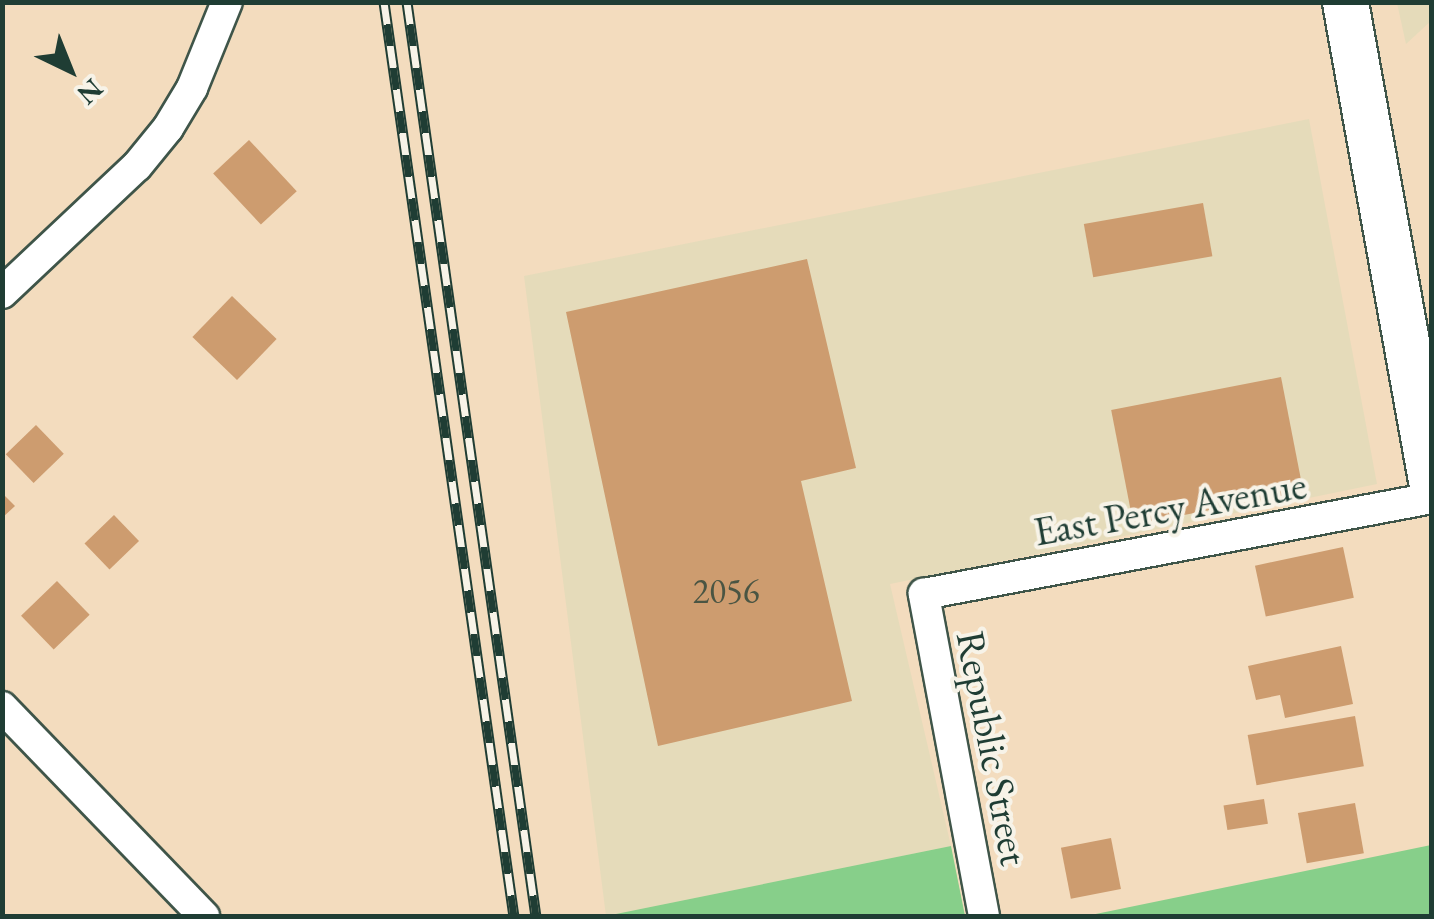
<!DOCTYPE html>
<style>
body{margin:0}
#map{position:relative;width:1434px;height:919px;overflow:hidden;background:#f3dcbe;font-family:"EB Garamond",serif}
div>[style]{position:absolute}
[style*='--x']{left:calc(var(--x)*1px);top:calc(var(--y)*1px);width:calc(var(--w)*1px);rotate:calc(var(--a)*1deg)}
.built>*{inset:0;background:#e5dbba}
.green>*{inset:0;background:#87cf8a}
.building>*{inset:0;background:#cd9c6f;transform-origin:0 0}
.roads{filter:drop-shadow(2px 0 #3f5549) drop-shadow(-2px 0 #3f5549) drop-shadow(0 2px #3f5549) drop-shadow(0 -2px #3f5549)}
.minor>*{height:30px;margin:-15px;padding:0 15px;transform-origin:15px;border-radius:15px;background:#fff}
.primary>*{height:45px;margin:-22.5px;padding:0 22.5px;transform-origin:22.5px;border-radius:22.5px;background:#fff}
.rail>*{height:11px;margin-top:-5.5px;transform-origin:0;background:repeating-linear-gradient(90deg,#f7f3e8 0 22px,#1f3d34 0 44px);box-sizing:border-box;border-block:2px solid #1f3d34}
span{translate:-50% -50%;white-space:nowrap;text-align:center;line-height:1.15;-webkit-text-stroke:8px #f7f3e8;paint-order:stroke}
.number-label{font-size:35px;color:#4a5543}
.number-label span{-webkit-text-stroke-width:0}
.street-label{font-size:40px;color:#1f3d34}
.frame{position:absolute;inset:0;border:5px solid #1f3d34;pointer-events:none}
.north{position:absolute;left:20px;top:20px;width:100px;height:100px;-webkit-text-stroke:8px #f7f3e8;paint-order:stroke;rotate:137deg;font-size:28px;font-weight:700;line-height:40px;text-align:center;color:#1f3d34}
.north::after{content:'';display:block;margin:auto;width:35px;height:45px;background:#1f3d34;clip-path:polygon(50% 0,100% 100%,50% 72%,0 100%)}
</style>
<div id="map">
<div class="built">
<i style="clip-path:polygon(1397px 3px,1431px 3px,1431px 21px,1406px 44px)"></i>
<i style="clip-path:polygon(1309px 119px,1377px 484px,890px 584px,951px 846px,606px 916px,524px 276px)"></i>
</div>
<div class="green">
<i style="clip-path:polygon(1431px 845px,1431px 916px,1086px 916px)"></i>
<i style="clip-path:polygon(951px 846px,965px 916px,606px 916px)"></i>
</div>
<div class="building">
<i style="left:249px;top:140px;width:70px;height:49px;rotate:47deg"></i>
<i style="left:1203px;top:203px;width:54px;height:121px;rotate:80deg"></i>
<i style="clip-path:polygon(807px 259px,856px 468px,801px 481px,852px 701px,658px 746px,566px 312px)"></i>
<i style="left:232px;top:296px;width:62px;height:57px;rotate:44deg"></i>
<i style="left:1281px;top:377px;width:117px;height:173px;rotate:79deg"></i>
<i style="left:36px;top:425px;width:40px;height:42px;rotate:46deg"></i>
<i style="clip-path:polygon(2px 493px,15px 506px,2px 518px)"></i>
<i style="left:114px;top:515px;width:36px;height:41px;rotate:46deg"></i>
<i style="left:1343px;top:547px;width:52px;height:90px;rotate:78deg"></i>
<i style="left:57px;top:581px;width:47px;height:50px;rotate:46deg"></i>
<i style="clip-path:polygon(1341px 646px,1353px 704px,1285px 718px,1280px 695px,1256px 700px,1248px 666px)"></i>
<i style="left:1355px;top:716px;width:51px;height:109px;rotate:80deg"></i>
<i style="left:1264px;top:799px;width:25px;height:41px;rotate:81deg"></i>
<i style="left:1355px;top:803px;width:51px;height:58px;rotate:80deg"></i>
<i style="left:1111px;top:838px;width:52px;height:51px;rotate:79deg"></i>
</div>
<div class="roads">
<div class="minor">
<i style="--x:2;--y:293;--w:185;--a:-43.3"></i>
<i style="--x:137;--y:166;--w:49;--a:-50.8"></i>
<i style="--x:168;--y:128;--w:47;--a:-59"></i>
<i style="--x:192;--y:88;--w:93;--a:-67.9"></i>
<i style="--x:2;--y:707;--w:291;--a:46"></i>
<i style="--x:984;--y:916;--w:328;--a:-100.6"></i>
<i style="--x:924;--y:594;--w:517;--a:-10.7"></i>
</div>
<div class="primary">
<i style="--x:1345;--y:2;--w:492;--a:79.8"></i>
</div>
</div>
<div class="rail">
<i style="--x:384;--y:2;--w:923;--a:81.91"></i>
<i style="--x:407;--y:2;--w:923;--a:81.97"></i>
</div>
<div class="number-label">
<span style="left:726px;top:591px">2056</span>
</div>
<div class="street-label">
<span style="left:1170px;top:508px;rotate:-10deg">East Percy Avenue</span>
<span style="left:993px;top:748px;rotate:79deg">Republic Street</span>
</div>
<div class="frame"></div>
<div class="north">N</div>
</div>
